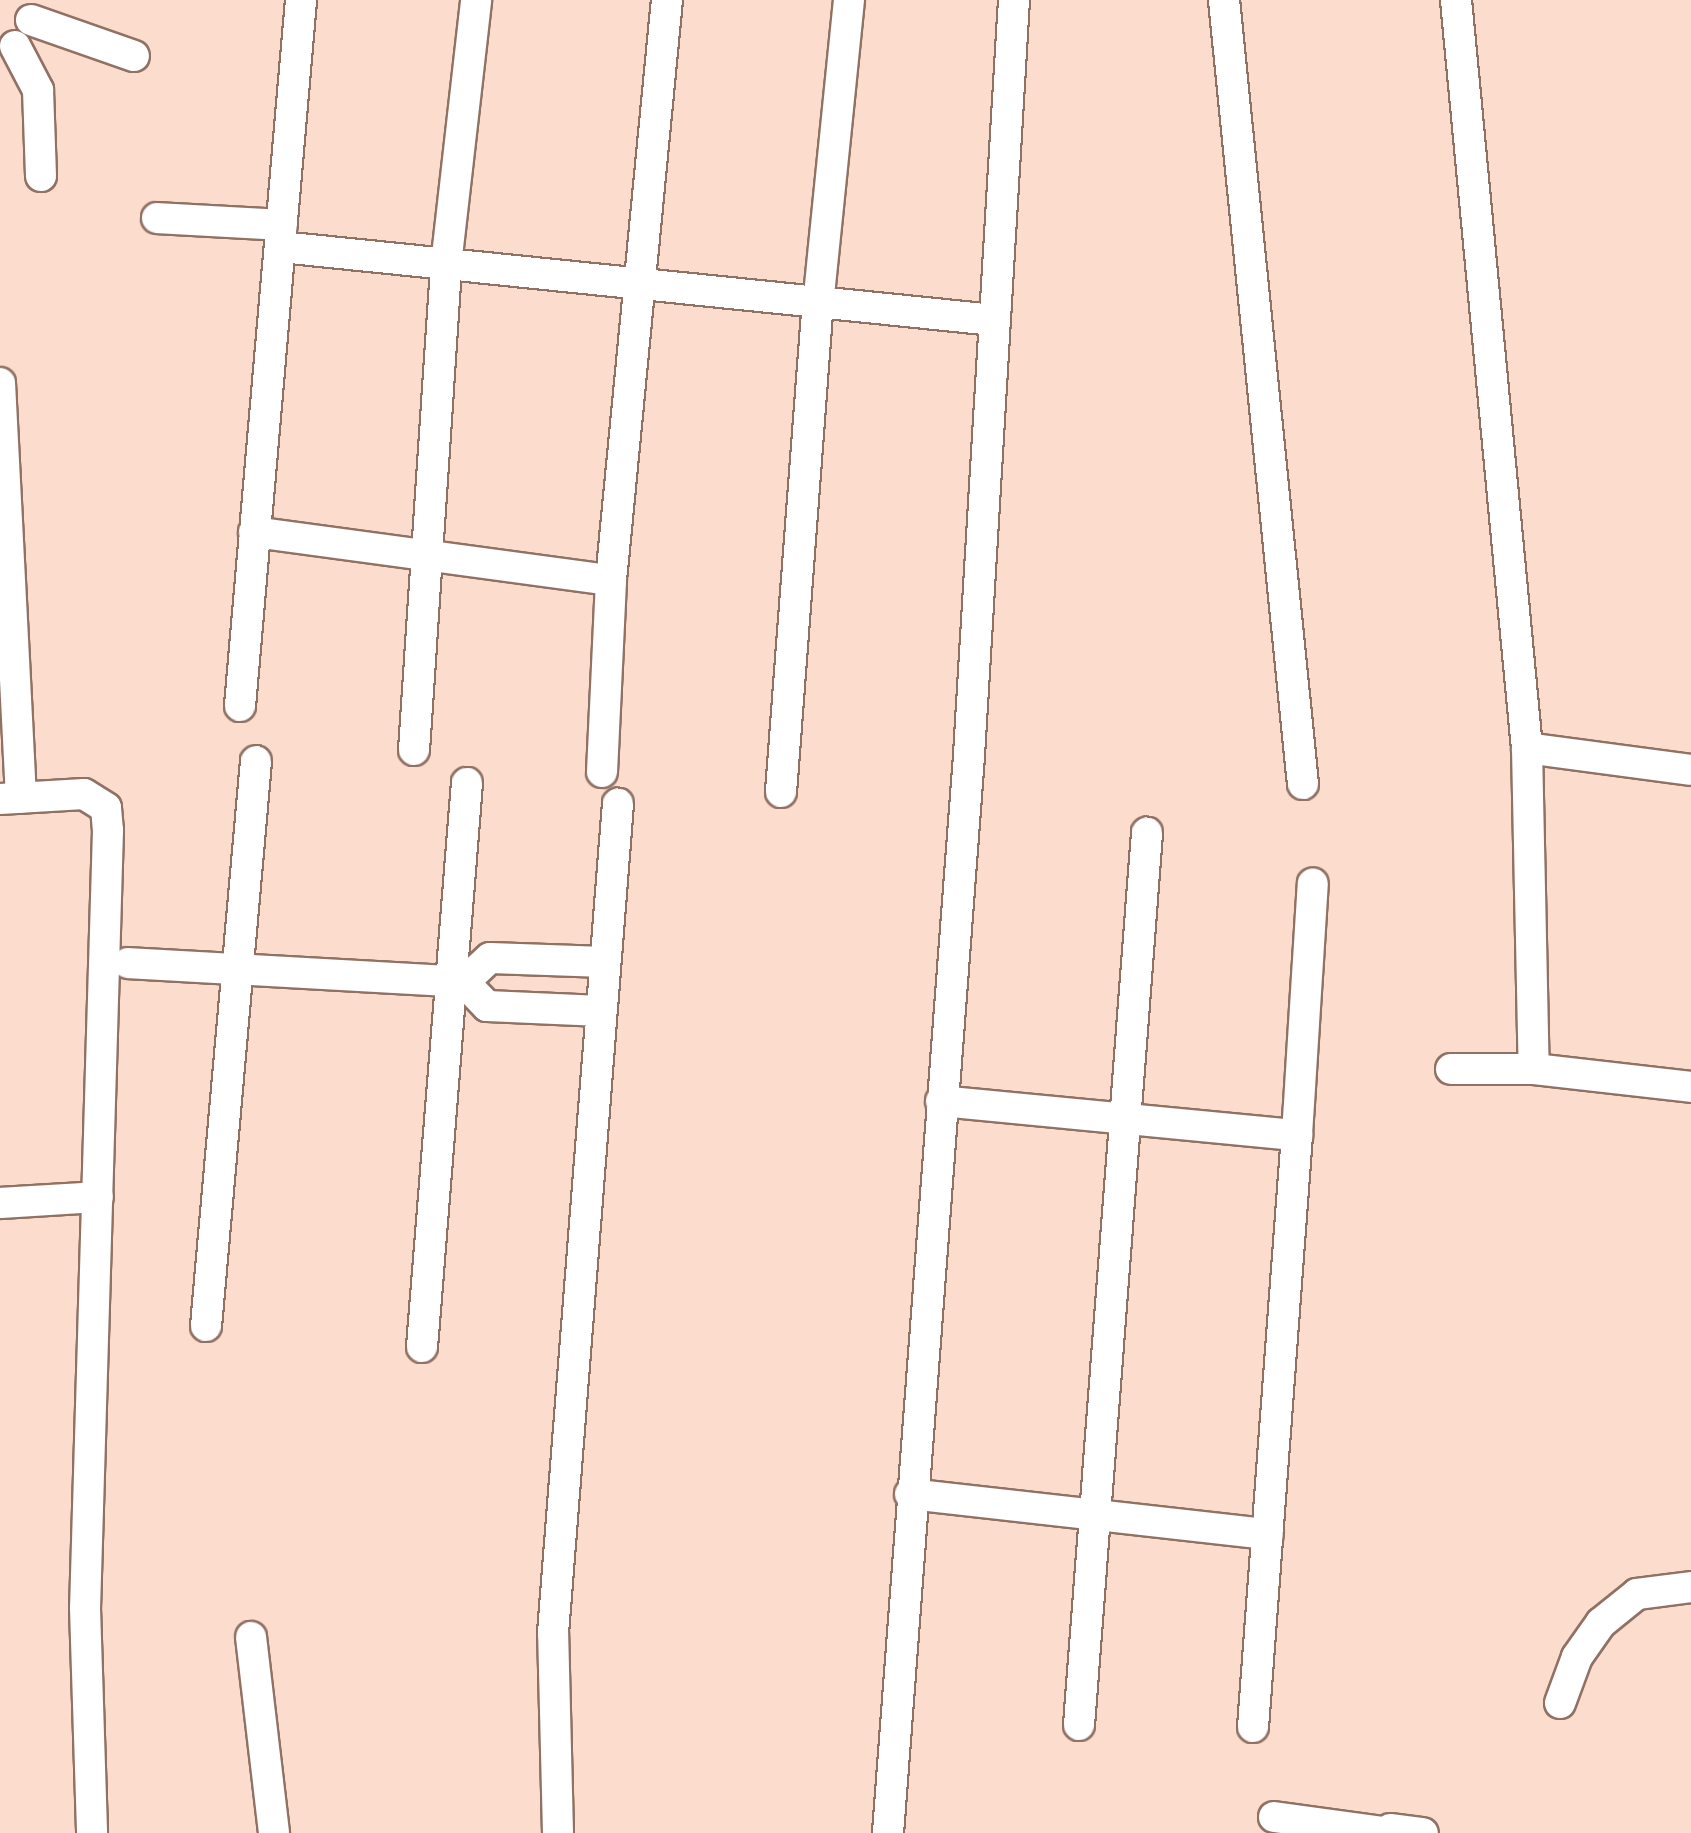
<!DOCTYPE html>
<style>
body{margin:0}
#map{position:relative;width:1691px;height:1833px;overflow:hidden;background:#fcdccd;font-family:"Asap Condensed",sans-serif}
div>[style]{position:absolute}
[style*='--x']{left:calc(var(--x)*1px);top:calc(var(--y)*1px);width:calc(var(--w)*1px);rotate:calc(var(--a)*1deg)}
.roads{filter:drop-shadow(2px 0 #8f7265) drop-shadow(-2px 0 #8f7265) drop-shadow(0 2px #8f7265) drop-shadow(0 -2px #8f7265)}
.street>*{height:30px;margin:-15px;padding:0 15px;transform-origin:15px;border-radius:15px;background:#fff}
span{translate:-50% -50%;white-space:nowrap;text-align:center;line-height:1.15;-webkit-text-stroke:8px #fff;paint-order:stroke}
</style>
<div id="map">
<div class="roads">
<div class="street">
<i style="--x:1224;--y:0;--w:788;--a:84.25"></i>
<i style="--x:1456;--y:0;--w:751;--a:84.58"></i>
<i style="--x:1527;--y:748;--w:321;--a:88.8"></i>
<i style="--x:31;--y:20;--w:109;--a:19.3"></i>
<i style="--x:15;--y:46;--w:50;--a:62.4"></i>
<i style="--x:38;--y:90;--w:86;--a:88"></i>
<i style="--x:157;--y:218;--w:125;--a:3.2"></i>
<i style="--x:281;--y:247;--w:716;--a:5.85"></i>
<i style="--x:0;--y:383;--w:415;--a:87.1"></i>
<i style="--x:254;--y:532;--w:360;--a:7.7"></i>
<i style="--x:240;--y:706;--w:709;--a:-85.06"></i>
<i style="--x:1527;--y:748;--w:165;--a:7.6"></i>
<i style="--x:414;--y:750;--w:486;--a:-86.2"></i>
<i style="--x:446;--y:265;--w:267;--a:-83.5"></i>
<i style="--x:602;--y:772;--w:192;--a:-87.3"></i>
<i style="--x:611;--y:580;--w:583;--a:-84.49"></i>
<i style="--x:781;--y:792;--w:488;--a:-85.7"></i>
<i style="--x:818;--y:305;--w:307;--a:-84.2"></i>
<i style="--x:0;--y:799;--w:84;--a:-3.4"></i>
<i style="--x:84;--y:794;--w:26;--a:32"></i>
<i style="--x:106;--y:808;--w:22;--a:85"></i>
<i style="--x:108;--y:830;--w:778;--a:91.69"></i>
<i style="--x:85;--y:1608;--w:225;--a:88.2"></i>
<i style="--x:128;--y:963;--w:337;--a:3.2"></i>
<i style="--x:601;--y:1011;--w:114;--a:-177.5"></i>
<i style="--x:487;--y:1006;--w:33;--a:-134"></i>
<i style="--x:464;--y:982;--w:35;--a:-43"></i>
<i style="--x:490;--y:958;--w:115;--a:2"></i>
<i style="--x:1451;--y:1069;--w:83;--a:0"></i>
<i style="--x:1534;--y:1069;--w:158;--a:6.5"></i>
<i style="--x:941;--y:1101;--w:358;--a:5.5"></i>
<i style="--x:1297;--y:1135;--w:252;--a:-86.4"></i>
<i style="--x:0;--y:1203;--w:98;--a:-3.5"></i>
<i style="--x:206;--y:1326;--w:567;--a:-84.94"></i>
<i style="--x:422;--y:1347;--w:566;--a:-85.44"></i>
<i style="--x:910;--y:1494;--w:360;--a:6.4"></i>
<i style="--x:251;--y:1637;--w:197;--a:83.3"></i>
<i style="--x:1560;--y:1703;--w:49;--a:-69.7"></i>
<i style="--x:1577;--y:1657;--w:42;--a:-54.8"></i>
<i style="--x:1601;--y:1623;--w:46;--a:-38.9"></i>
<i style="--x:1637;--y:1594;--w:54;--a:-7.4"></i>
<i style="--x:1079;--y:1725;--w:895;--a:-85.64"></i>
<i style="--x:1253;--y:1727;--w:594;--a:-85.75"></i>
<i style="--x:1274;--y:1817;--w:116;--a:7.9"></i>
<i style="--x:1390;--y:1829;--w:33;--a:7"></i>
<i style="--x:558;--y:1833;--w:200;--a:-91.4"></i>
<i style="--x:553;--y:1633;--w:832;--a:-85.52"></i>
<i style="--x:888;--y:1833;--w:1081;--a:-85.7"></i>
<i style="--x:969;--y:755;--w:756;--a:-86.59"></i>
</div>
</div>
</div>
